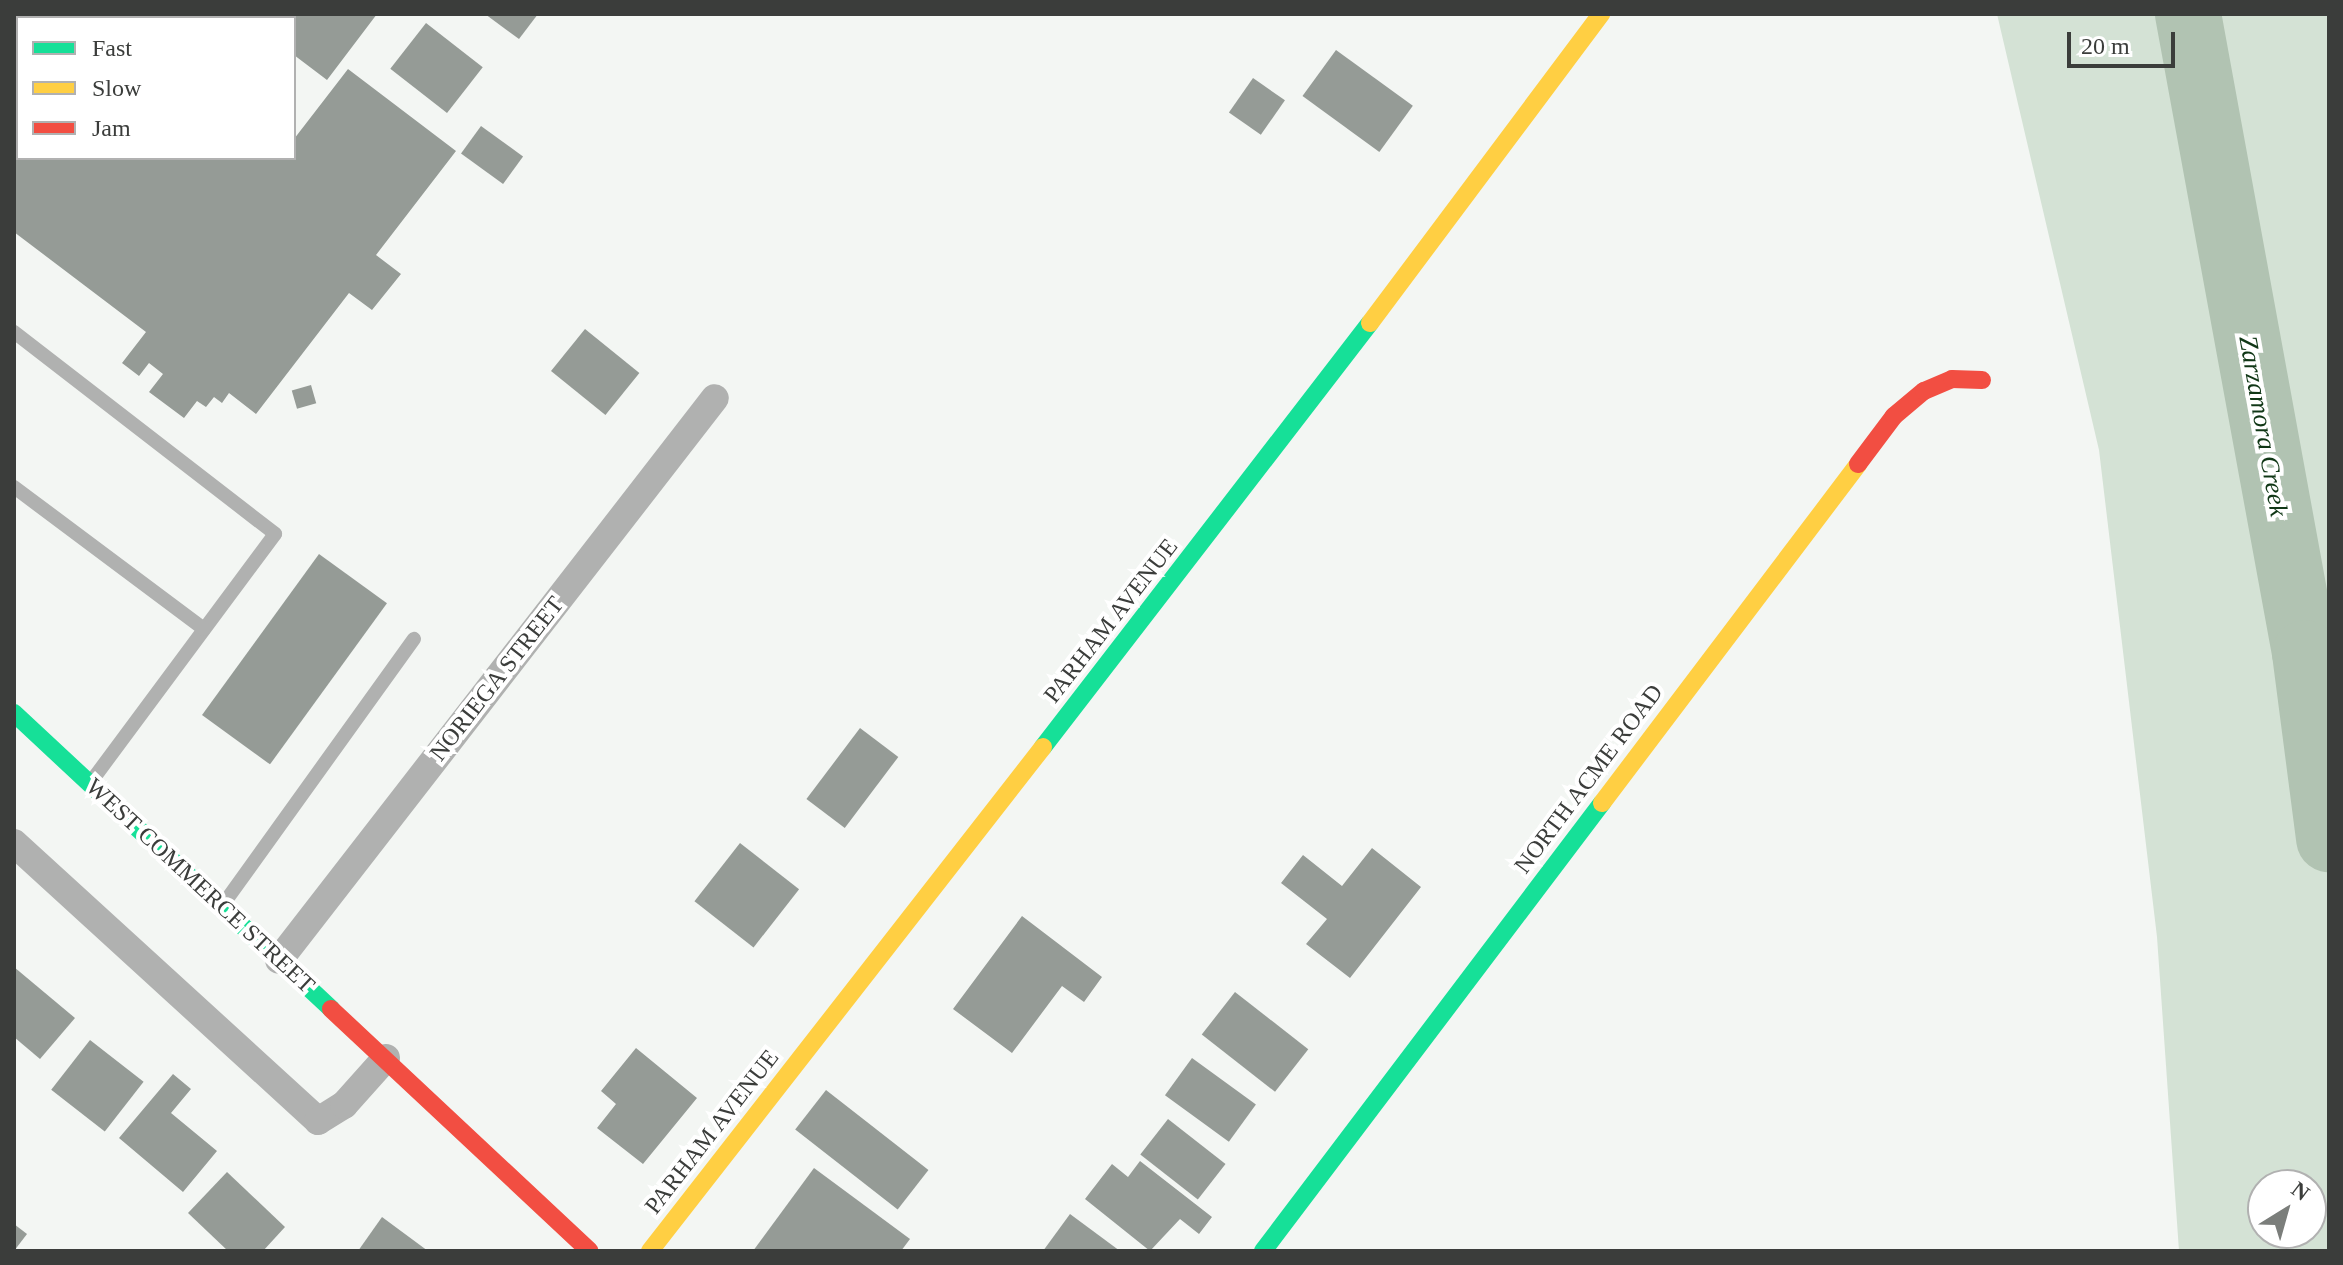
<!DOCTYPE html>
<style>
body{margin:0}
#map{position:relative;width:2343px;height:1265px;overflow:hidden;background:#f3f6f3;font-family:"Times New Roman",serif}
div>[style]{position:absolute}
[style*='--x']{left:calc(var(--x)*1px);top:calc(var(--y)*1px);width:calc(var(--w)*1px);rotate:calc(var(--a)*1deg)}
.green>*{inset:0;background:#d4e2d5}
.river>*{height:66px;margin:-33px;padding:0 33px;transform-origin:33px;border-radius:33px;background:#b1c3b2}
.building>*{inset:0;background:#959b96;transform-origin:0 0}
.lane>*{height:14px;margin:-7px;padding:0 7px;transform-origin:7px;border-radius:7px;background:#b0b1b0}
.street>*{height:28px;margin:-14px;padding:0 14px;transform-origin:14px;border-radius:14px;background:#b0b1b0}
.fast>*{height:18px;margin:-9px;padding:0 9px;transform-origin:9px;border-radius:9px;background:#16e098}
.slow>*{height:18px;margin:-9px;padding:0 9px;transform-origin:9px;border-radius:9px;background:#ffcf43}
.jam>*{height:18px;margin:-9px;padding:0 9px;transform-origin:9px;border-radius:9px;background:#f24e42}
span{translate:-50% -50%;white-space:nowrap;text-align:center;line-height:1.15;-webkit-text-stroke:8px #fff;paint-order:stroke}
.street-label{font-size:24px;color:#3b3d3b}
.water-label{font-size:26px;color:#103716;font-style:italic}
.frame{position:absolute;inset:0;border:16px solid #3b3d3b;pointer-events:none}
.legend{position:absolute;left:16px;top:16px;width:280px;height:144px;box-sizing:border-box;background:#fff;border:2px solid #b1b1b1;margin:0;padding:10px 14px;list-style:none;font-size:24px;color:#3b3d3b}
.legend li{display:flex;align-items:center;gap:16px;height:40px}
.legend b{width:40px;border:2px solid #b1b1b1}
.north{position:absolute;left:2247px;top:1169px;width:80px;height:80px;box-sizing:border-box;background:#fff;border:2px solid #b1b1b1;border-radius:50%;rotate:37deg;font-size:22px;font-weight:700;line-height:32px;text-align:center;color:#3b3d3b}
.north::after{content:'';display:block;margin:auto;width:28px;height:36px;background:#7b7e7b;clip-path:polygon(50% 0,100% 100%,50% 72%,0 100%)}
.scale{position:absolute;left:2067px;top:32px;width:108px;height:36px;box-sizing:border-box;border:4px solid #3b3d3b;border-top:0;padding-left:10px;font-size:24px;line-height:28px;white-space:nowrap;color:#3b3d3b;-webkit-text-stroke:6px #fff;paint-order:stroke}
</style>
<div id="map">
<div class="green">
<i style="clip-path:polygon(evenodd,1997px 14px,2329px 14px,2329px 1251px,2179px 1251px,2157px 937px,2099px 450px,1997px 14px,2263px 1185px,2311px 1185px,2311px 1233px,2263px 1233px,2263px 1185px)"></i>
</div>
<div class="river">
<i style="--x:2188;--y:14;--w:650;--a:79.62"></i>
<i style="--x:2305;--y:653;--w:188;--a:82.6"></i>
</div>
<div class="building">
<i style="clip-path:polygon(193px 14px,377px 14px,327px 80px,294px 55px,294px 18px)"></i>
<i style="clip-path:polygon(485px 14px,538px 14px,519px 39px)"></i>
<i style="left:426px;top:23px;width:72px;height:58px;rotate:38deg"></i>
<i style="left:1336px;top:50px;width:95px;height:57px;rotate:36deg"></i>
<i style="clip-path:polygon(348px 69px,456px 151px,376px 255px,401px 274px,372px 310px,349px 293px,256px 414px,229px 393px,222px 403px,214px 397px,206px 407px,197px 401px,184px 418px,149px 392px,163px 374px,149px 363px,139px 376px,122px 363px,146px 332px,14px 232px,14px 123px,18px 118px,18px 158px,294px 158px,294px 139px)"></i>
<i style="left:1253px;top:78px;width:39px;height:42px;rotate:35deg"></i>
<i style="left:481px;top:126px;width:52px;height:34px;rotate:36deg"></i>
<i style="left:585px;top:329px;width:70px;height:54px;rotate:39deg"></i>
<i style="left:311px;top:385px;width:19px;height:20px;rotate:74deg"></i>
<i style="left:319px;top:554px;width:84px;height:199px;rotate:36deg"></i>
<i style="left:860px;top:728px;width:48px;height:89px;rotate:37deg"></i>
<i style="left:740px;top:843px;width:75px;height:74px;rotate:38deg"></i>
<i style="clip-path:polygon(1372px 848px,1421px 887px,1350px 978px,1306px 944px,1327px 919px,1281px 883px,1303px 855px,1342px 886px)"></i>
<i style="clip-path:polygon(1022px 916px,1102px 977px,1084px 1002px,1062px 986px,1012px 1053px,953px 1009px)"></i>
<i style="clip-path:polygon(14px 967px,75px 1018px,40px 1059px,14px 1037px)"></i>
<i style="left:1235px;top:992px;width:93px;height:54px;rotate:38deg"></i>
<i style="left:90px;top:1040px;width:68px;height:63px;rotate:38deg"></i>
<i style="clip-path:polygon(636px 1048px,697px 1098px,643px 1164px,597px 1128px,616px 1104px,601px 1091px)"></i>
<i style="left:1192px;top:1058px;width:79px;height:46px;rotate:36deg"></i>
<i style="clip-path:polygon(173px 1074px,191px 1089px,171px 1113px,217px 1151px,183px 1192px,119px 1138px)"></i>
<i style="left:826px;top:1090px;width:130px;height:50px;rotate:38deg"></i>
<i style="left:1168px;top:1119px;width:73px;height:45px;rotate:38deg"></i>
<i style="clip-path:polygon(1140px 1161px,1212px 1217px,1199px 1234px,1180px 1219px,1150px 1251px,1085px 1199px,1112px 1164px,1128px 1177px)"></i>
<i style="clip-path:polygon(814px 1168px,910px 1239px,901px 1251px,753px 1251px)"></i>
<i style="clip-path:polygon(227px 1172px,285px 1227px,263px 1251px,228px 1251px,188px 1213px)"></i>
<i style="clip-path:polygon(1070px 1214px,1120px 1251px,1043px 1251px)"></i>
<i style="clip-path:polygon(382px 1217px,428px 1251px,358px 1251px)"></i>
<i style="clip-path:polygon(14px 1224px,27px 1234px,14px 1251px)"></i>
</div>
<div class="lane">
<i style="--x:14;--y:332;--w:330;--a:37.7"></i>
<i style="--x:275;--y:534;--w:307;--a:126.6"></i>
<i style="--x:14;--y:487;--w:237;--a:36.8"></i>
<i style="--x:222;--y:906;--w:329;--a:-54.3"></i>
</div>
<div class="street">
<i style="--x:14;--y:843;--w:412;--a:42.4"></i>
<i style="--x:318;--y:1121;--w:31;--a:-32"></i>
<i style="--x:344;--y:1105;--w:63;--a:-48.2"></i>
<i style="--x:279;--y:960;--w:711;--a:-52.2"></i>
</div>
<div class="fast">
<i style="--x:14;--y:713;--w:434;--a:43"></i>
<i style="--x:1043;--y:747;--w:535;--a:-52.36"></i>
<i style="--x:1263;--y:1251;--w:562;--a:-52.89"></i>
</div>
<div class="slow">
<i style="--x:1370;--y:323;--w:386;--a:-53.2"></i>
<i style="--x:1602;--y:803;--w:425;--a:-52.9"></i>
<i style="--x:650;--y:1251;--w:639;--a:-52.05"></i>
</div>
<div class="jam">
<i style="--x:1858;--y:464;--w:60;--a:-53.1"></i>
<i style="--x:1894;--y:416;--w:39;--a:-40"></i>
<i style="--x:1924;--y:391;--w:30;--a:-23"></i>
<i style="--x:1952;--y:379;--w:30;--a:2"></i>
<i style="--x:331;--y:1009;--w:354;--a:43.1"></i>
</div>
<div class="street-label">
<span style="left:1111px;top:621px;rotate:-52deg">PARHAM AVENUE</span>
<span style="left:497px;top:679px;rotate:-52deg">NORIEGA STREET</span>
<span style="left:1589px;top:779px;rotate:-53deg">NORTH ACME ROAD</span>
<span style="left:200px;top:886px;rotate:43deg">WEST COMMERCE STREET</span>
<span style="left:712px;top:1132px;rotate:-52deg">PARHAM AVENUE</span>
</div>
<div class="water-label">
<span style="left:2263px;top:426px;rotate:80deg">Zarzamora Creek</span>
</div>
<div class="frame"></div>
<ul class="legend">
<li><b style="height:10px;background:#16e098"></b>Fast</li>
<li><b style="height:10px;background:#ffcf43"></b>Slow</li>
<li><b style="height:10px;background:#f24e42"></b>Jam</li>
</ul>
<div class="north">N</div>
<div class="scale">20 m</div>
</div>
